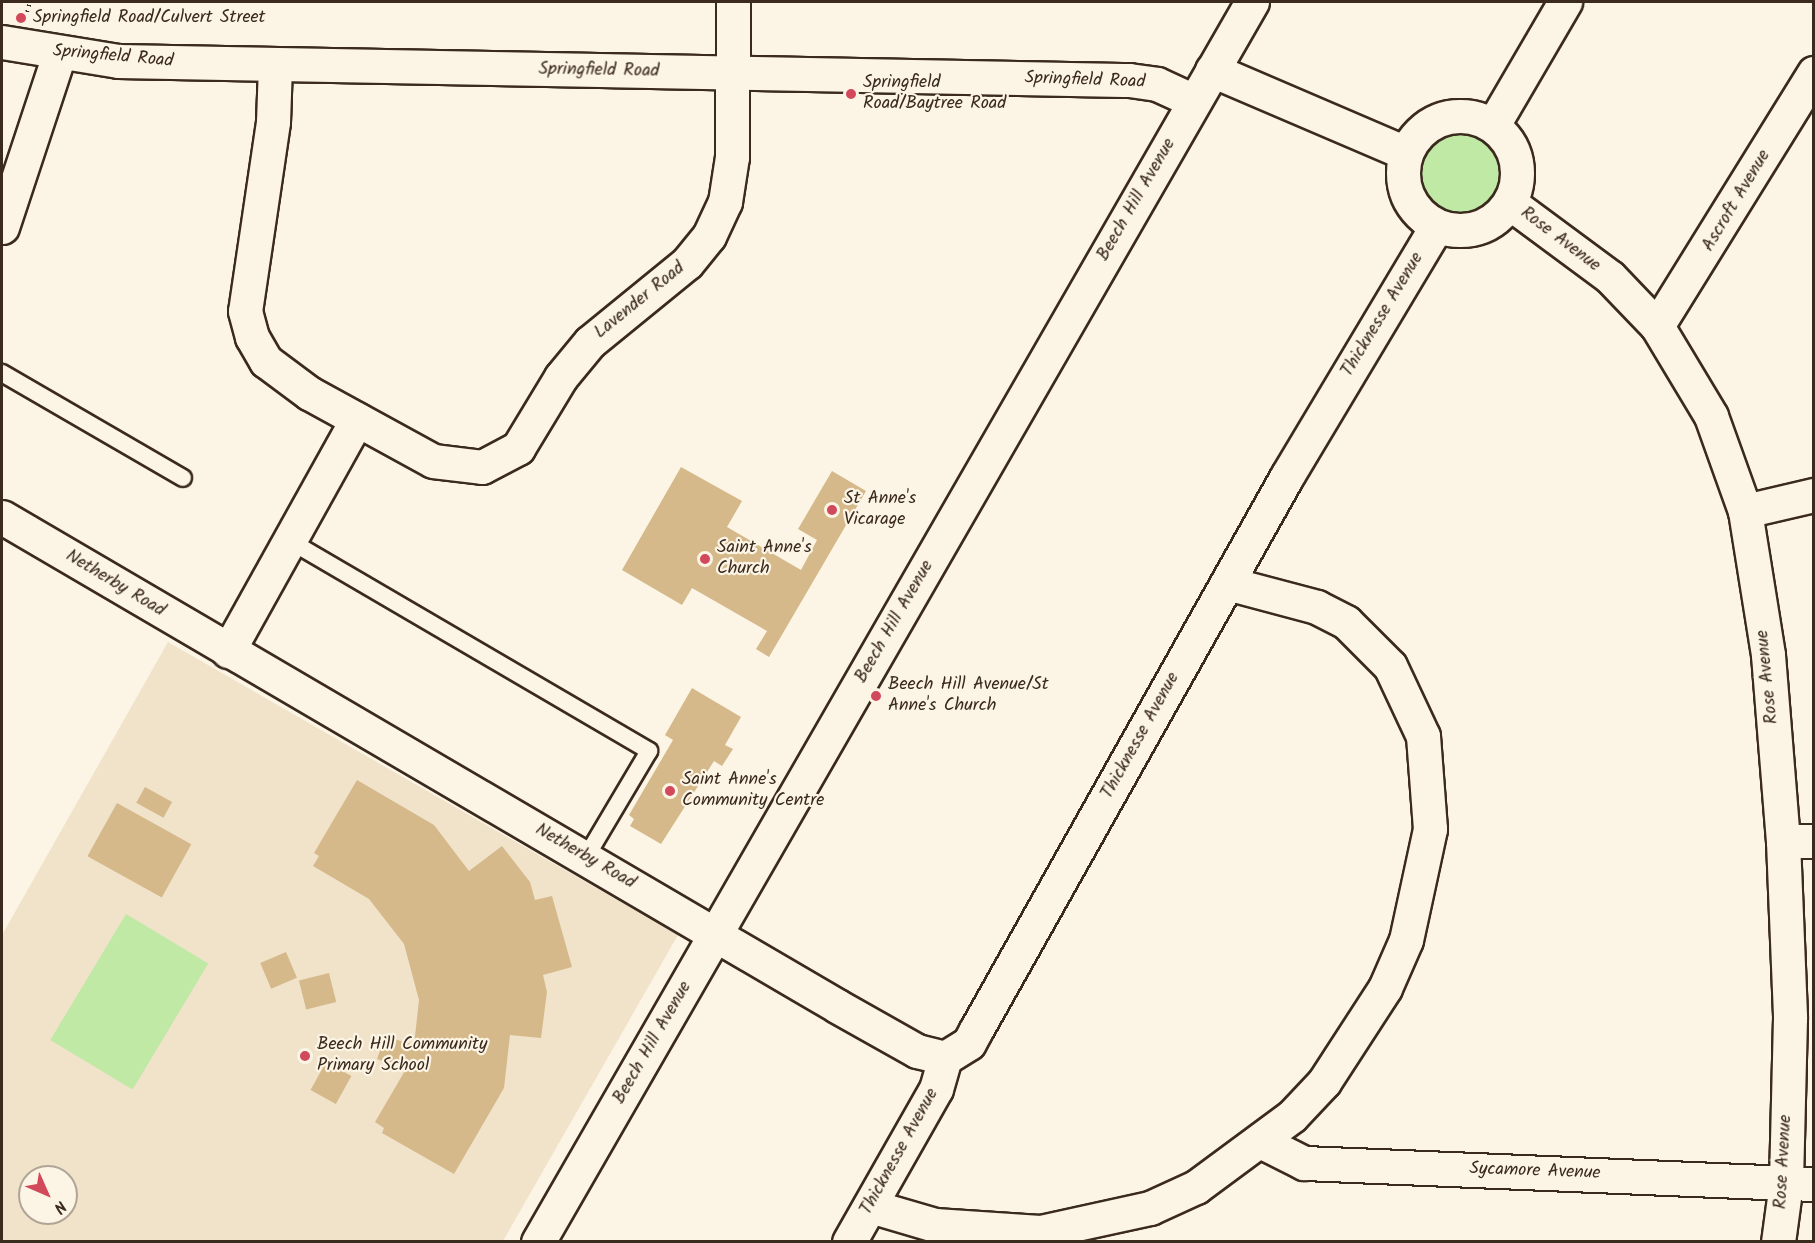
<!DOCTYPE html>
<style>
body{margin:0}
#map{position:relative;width:1815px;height:1243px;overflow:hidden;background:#fcf5e5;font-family:Kalam,sans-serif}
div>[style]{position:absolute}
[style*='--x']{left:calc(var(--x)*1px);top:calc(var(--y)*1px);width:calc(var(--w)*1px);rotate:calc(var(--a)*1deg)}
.built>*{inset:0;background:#f0e3ca}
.green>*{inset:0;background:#bfe9a5;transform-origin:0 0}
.round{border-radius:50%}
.building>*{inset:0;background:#d5b98a;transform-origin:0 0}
.path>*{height:4px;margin-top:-2px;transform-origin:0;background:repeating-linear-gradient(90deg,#3b2a1e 0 1.5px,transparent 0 6px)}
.roads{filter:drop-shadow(2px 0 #3b2a1e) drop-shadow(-2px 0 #3b2a1e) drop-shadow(0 2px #3b2a1e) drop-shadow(0 -2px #3b2a1e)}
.lane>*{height:16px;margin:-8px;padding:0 8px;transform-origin:8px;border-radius:8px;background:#fcf5e5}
.street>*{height:33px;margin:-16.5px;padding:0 16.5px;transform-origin:16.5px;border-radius:16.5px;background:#fcf5e5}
.street>.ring{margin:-16.5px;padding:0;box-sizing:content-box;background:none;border:33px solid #fcf5e5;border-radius:50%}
.secondary>*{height:33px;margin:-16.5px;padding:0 16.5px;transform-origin:16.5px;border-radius:16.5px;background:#fcf5e5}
.dots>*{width:16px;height:16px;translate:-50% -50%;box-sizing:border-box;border:3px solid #fcf5e5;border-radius:50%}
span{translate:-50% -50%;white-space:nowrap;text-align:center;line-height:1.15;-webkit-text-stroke:4.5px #fcf5e5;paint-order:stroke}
.poi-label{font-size:18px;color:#3b2a1e}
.left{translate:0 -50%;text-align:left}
.street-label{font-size:18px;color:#3b2a1e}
.frame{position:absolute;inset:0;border:3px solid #3b2a1e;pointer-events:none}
.north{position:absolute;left:18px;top:1165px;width:60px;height:60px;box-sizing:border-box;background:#fcf5e5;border:2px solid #afa495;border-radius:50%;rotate:135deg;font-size:16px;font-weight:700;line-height:24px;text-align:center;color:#3b2a1e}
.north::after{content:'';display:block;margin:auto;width:21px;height:27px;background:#d1495b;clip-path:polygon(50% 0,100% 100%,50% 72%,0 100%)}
</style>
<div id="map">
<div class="built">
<i style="clip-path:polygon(evenodd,168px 642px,678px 935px,503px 1241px,2px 1242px,2px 935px,168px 642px,30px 1177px,66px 1177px,66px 1213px,30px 1213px,30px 1177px)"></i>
</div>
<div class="green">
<i class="round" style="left:1418px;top:130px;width:86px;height:86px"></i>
<i style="left:126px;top:914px;width:96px;height:147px;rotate:31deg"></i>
</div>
<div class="building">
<i style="clip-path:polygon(681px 467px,742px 501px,727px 527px,801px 570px,817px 540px,798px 529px,832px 471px,866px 491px,769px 657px,756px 649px,767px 631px,692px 588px,682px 605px,622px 570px)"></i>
<i style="clip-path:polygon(692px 688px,741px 717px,725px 745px,733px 749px,722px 766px,714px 761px,661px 844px,630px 826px,634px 819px,629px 815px,673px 740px,665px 735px)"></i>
<i style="clip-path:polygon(357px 780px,434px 825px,469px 871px,502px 846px,530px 882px,535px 900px,552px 896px,572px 967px,543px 975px,547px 992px,541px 1038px,510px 1035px,504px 1088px,454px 1174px,382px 1133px,384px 1128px,375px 1122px,406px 1069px,377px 1059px,385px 1036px,414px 1045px,419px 1000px,404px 944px,369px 899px,313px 866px,319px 856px,314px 853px)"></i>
<i style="left:145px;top:787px;width:31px;height:18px;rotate:29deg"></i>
<i style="left:117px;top:803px;width:85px;height:61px;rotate:29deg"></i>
<i style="left:286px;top:952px;width:28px;height:28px;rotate:67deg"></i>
<i style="left:329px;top:973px;width:30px;height:31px;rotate:76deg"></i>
<i style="left:326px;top:1062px;width:29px;height:32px;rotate:29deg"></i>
</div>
<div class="path">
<i style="--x:27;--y:12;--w:10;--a:-73"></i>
</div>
<div class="roads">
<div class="lane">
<i style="--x:2;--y:373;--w:209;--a:30.1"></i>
<i style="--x:290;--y:541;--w:416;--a:30.3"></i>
<i style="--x:649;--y:751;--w:123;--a:120.7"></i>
</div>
<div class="street">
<i style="--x:2;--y:42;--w:118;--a:9.3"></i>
<i style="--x:118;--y:61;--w:1011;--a:1.08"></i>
<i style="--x:1129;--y:80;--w:28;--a:8"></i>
<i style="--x:1157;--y:84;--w:41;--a:24.7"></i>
<i style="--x:275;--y:65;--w:57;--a:92"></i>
<i style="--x:273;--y:122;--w:191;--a:98.4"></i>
<i style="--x:245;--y:311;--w:27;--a:75"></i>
<i style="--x:252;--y:337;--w:28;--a:60"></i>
<i style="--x:266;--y:361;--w:54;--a:36.7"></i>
<i style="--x:309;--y:393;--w:141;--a:28.7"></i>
<i style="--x:433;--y:461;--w:49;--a:7"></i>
<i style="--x:482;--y:467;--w:41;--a:-27.8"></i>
<i style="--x:518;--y:448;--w:83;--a:-58.8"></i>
<i style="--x:561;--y:377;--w:45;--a:-50.4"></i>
<i style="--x:590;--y:342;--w:125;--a:-39.2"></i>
<i style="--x:687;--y:263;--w:35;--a:-51"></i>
<i style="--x:709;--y:236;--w:38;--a:-65"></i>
<i style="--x:725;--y:202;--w:46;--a:-81.2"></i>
<i style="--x:732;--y:157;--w:155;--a:-89.6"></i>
<i style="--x:1212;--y:70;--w:211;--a:23.2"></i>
<i class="ring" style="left:1403px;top:116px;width:81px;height:81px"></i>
<i style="--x:1493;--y:125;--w:143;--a:-59.7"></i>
<i style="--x:1510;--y:203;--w:124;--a:36.5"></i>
<i style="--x:1610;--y:277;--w:68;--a:46.2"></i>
<i style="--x:1657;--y:326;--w:105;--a:59"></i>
<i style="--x:1711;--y:416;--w:101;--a:70.3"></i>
<i style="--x:1745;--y:511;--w:146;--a:80.9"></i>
<i style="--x:1768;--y:655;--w:187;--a:85.4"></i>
<i style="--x:1783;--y:841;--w:177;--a:87.7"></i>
<i style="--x:1790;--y:1018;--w:165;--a:91.4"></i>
<i style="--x:1786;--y:1183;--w:60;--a:97.7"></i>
<i style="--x:2;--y:227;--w:181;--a:-71.7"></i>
<i style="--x:1657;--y:326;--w:298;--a:-58.2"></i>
<i style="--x:1745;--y:511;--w:71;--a:-13.1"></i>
<i style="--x:2;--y:517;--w:968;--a:30.35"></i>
<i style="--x:837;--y:1006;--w:92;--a:29.4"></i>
<i style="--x:917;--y:1051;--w:29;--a:14"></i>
<i style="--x:228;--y:651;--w:265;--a:-60.9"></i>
<i style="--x:1783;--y:841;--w:31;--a:0"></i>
<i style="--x:945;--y:1058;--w:28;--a:-32"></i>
<i style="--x:969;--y:1043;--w:15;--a:-62"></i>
<i style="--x:976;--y:1030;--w:635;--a:-60.69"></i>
<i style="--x:1287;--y:476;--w:290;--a:-59.1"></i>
<i style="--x:1262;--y:1142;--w:47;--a:26.6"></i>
<i style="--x:1304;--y:1163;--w:510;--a:2.36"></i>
<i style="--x:870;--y:1206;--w:68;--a:16.3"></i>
<i style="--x:935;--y:1225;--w:105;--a:3.8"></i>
<i style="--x:1040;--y:1232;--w:113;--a:-12.3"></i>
<i style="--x:1150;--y:1208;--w:51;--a:-24.5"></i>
<i style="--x:1196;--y:1187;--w:119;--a:-36.5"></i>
<i style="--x:1292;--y:1116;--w:47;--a:-46.7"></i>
<i style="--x:1324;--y:1082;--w:112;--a:-57"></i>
<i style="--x:1385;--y:988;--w:52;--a:-66.4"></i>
<i style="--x:1406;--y:940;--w:114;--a:-77.8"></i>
<i style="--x:1430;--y:829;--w:93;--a:-94.3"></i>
<i style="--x:1423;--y:736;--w:77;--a:-115.2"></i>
<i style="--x:1390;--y:666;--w:62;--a:-135"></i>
<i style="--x:1346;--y:622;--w:33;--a:-153"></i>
<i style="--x:1317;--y:607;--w:93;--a:-165.1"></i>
<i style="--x:849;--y:1242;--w:176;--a:-60.4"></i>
<i style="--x:936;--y:1089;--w:32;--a:-74"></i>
</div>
<div class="secondary">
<i style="--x:538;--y:1242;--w:1431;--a:-60.07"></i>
</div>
</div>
<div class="dots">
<i style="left:21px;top:18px;background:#d1495b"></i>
<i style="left:851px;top:94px;background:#d1495b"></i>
<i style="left:832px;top:510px;background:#d1495b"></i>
<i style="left:705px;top:559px;background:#d1495b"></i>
<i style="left:876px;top:696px;background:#d1495b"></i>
<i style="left:670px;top:791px;background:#d1495b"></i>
<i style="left:305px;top:1056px;background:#d1495b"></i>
</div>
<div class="poi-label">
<span class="left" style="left:33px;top:18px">Springfield Road/Culvert Street</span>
<span class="left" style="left:863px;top:94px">Springfield<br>Road/Baytree Road</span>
<span class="left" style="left:844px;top:510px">St Anne's<br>Vicarage</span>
<span class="left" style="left:717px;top:559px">Saint Anne's<br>Church</span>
<span class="left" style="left:888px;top:696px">Beech Hill Avenue/St<br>Anne's Church</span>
<span class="left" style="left:682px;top:791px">Saint Anne's<br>Community Centre</span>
<span class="left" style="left:317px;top:1056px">Beech Hill Community<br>Primary School</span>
</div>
<div class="street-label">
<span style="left:113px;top:57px;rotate:5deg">Springfield Road</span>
<span style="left:599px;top:71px;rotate:1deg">Springfield Road</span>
<span style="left:1085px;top:81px;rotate:2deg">Springfield Road</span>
<span style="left:1137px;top:200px;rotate:-60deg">Beech Hill Avenue</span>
<span style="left:1737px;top:201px;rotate:-59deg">Ascroft Avenue</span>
<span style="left:1560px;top:240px;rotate:37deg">Rose Avenue</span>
<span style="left:640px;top:301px;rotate:-39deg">Lavender Road</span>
<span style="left:1383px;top:315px;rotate:-59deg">Thicknesse Avenue</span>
<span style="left:115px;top:584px;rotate:31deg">Netherby Road</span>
<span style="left:895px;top:622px;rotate:-60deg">Beech Hill Avenue</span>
<span style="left:1768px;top:677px;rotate:-96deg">Rose Avenue</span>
<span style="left:1141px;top:736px;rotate:-61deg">Thicknesse Avenue</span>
<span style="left:585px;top:857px;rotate:30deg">Netherby Road</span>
<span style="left:653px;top:1043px;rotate:-60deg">Beech Hill Avenue</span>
<span style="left:900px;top:1152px;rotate:-61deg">Thicknesse Avenue</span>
<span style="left:1784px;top:1162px;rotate:-87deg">Rose Avenue</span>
<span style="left:1535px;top:1172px;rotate:2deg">Sycamore Avenue</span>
</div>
<div class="frame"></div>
<div class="north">N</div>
</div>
